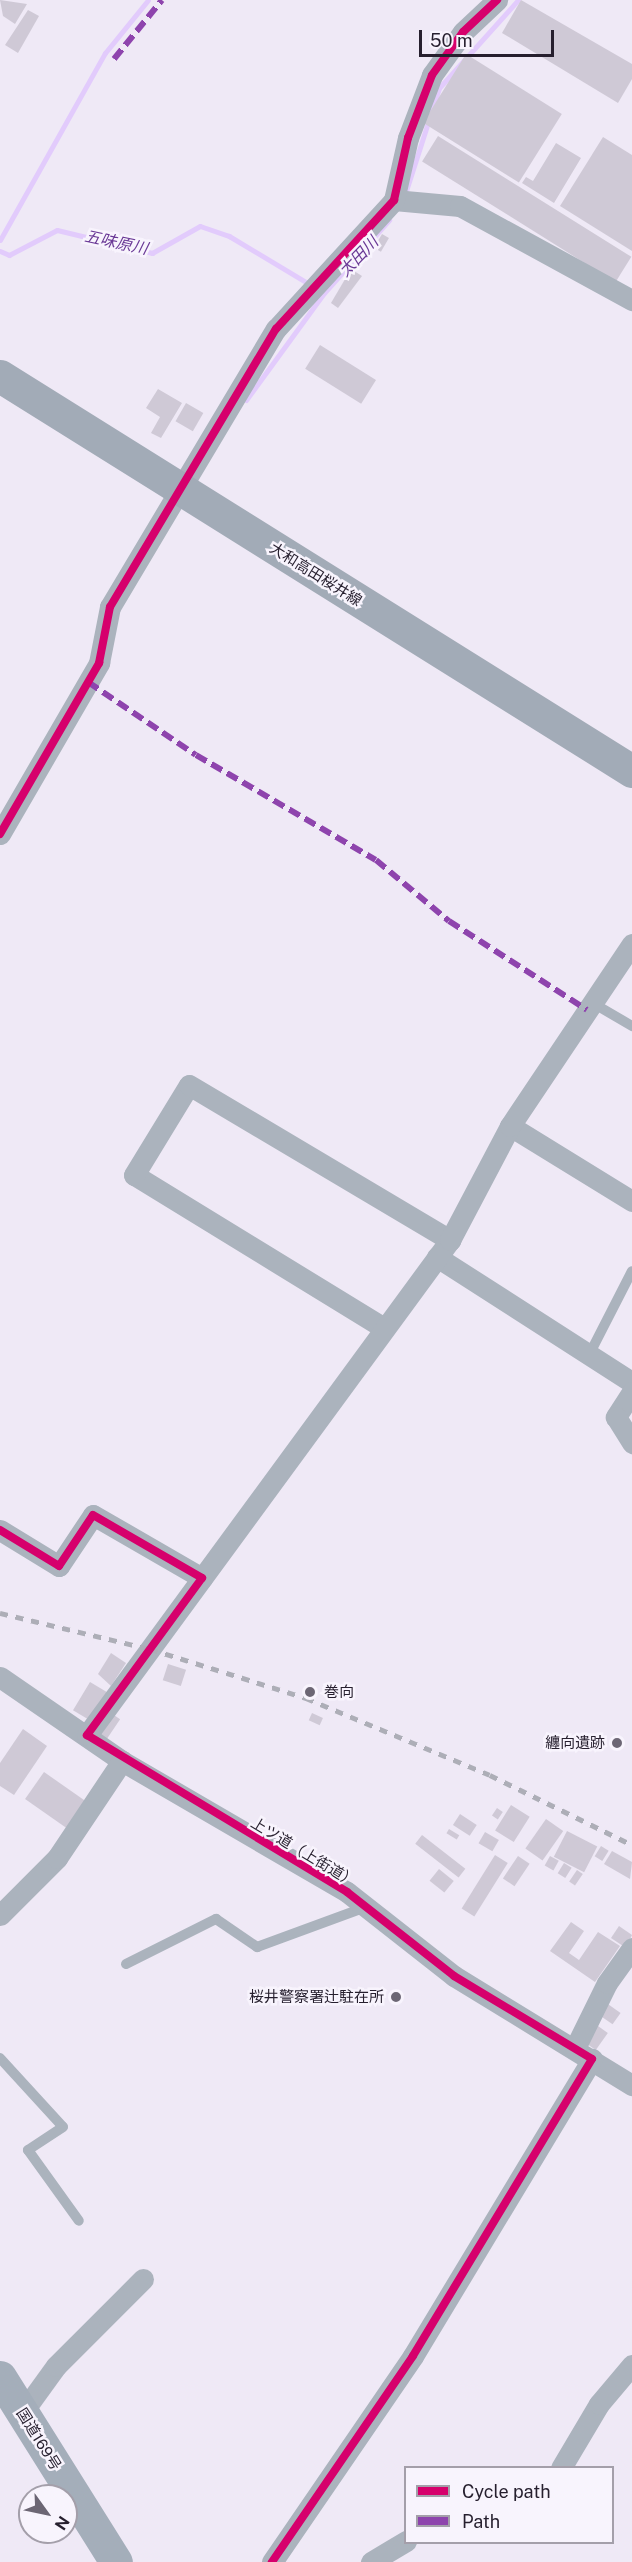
<!DOCTYPE html>
<meta charset="utf-8">
<style>
body{margin:0}
#map{position:relative;width:632px;height:2562px;overflow:hidden;background:#efe9f6;font-family:"Public Sans","Noto Sans JP",sans-serif}
div>[style]{position:absolute}
[style*='--x']{left:calc(var(--x)*1px);top:calc(var(--y)*1px);width:calc(var(--w)*1px);rotate:calc(var(--a)*1deg)}
.stream>*{height:5px;margin:-2.5px;padding:0 2.5px;transform-origin:2.5px;border-radius:2.5px;background:#e2cbfc}
.building>*{inset:0;background:#cfc9d6;transform-origin:0 0}
.lane>*{height:10px;margin:-5px;padding:0 5px;transform-origin:5px;border-radius:5px;background:#abb3bd}
.street>*{height:21px;margin:-10.5px;padding:0 10.5px;transform-origin:10.5px;border-radius:10.5px;background:#abb3bd}
.primary>*{height:33px;margin:-16.5px;padding:0 16.5px;transform-origin:16.5px;border-radius:16.5px;background:#a2abb7}
.highway>*{height:33px;margin:-16.5px;padding:0 16.5px;transform-origin:16.5px;border-radius:16.5px;background:#a4aeba}
.rail>*{height:4.5px;margin-top:-2.25px;transform-origin:0;background:repeating-linear-gradient(90deg,#adaeb7 0 8px,transparent 0 16px)}
.quiet>*{height:6px;margin-top:-3px;transform-origin:0;background:repeating-linear-gradient(90deg,#8e44ad 0 12px,transparent 0 18px)}
.cycleway>*{height:8px;margin:-4px;padding:0 4px;transform-origin:4px;border-radius:4px;background:#d6006c}
.dots>*{width:16px;height:16px;translate:-50% -50%;box-sizing:border-box;border:3px solid #f8f4fd;border-radius:50%}
span{translate:-50% -50%;white-space:nowrap;text-align:center;line-height:1.15;-webkit-text-stroke:5px #f8f4fd;paint-order:stroke}
.street-label{font-size:15px;color:#261f2e}
.poi-label{font-size:15px;color:#261f2e}
.left{translate:0 -50%;text-align:left}
.right{translate:-100% -50%;text-align:right}
.water-label{font-size:16px;color:#6a3996;font-style:italic}
.legend{position:absolute;left:404px;top:2466px;width:210px;height:78px;box-sizing:border-box;background:#f8f4fd;border:2px solid #a49faa;margin:0;padding:8px 10px;list-style:none;font-size:18px;color:#261f2e}
.legend li{display:flex;align-items:center;gap:12px;height:30px}
.legend b{width:30px;border:2px solid #a49faa}
.north{position:absolute;left:18px;top:2484px;width:60px;height:60px;box-sizing:border-box;background:#f8f4fd;border:2px solid #a49faa;border-radius:50%;rotate:123deg;font-size:16px;font-weight:700;line-height:24px;text-align:center;color:#261f2e}
.north::after{content:'';display:block;margin:auto;width:21px;height:27px;background:#6c6674;clip-path:polygon(50% 0,100% 100%,50% 72%,0 100%)}
.scale{position:absolute;left:419px;top:30px;width:135px;height:27px;box-sizing:border-box;border:3px solid #261f2e;border-top:0;padding-left:8px;font-size:18px;line-height:21px;white-space:nowrap;color:#261f2e;-webkit-text-stroke:4px #f8f4fd;paint-order:stroke}
</style>
<div id="map">
<div class="stream">
<i style="--x:405;--y:194;--w:111;--a:-72.2"></i>
<i style="--x:439;--y:88;--w:118;--a:-48.1"></i>
<i style="--x:0;--y:240;--w:214;--a:-60.7"></i>
<i style="--x:105;--y:53;--w:68;--a:-50.9"></i>
<i style="--x:0;--y:251;--w:10;--a:24"></i>
<i style="--x:9;--y:255;--w:54;--a:-27.5"></i>
<i style="--x:57;--y:230;--w:98;--a:13.6"></i>
<i style="--x:152;--y:253;--w:55;--a:-29.4"></i>
<i style="--x:200;--y:226;--w:31;--a:19"></i>
<i style="--x:229;--y:236;--w:96;--a:30.9"></i>
<i style="--x:246;--y:400;--w:132;--a:-53.9"></i>
<i style="--x:324;--y:293;--w:98;--a:-48.3"></i>
</div>
<div class="building">
<i style="clip-path:polygon(0 0,27px 4px,15px 24px,3px 16px)"></i>
<i style="clip-path:polygon(521px 0,632px 64px,632px 79px,618px 103px,502px 33px)"></i>
<i style="clip-path:polygon(28px 10px,39px 16px,18px 53px,5px 45px)"></i>
<i style="left:466px;top:54px;width:113px;height:81px;rotate:32deg"></i>
<i style="left:438px;top:136px;width:228px;height:30px;rotate:32deg"></i>
<i style="clip-path:polygon(603px 137px,632px 155px,632px 251px,560px 206px)"></i>
<i style="clip-path:polygon(556px 143px,581px 158px,554px 203px,522px 183px,526px 177px,533px 181px)"></i>
<i style="left:382px;top:234px;width:8px;height:16px;rotate:30deg"></i>
<i style="clip-path:polygon(351px 269px,362px 276px,338px 308px,331px 303px)"></i>
<i style="left:320px;top:345px;width:66px;height:28px;rotate:32deg"></i>
<i style="clip-path:polygon(158px 389px,182px 403px,161px 438px,151px 433px,160px 417px,146px 408px)"></i>
<i style="left:186px;top:403px;width:20px;height:21px;rotate:30deg"></i>
<i style="clip-path:polygon(111px 1653px,126px 1663px,111px 1686px,98px 1674px)"></i>
<i style="left:168px;top:1664px;width:19px;height:17px;rotate:18deg"></i>
<i style="left:90px;top:1682px;width:21px;height:33px;rotate:31deg"></i>
<i style="left:111px;top:1713px;width:11px;height:25px;rotate:34deg"></i>
<i style="left:312px;top:1713px;width:12px;height:8px;rotate:24deg"></i>
<i style="clip-path:polygon(23px 1729px,47px 1746px,14px 1795px,0 1786px,0 1763px)"></i>
<i style="left:44px;top:1772px;width:51px;height:33px;rotate:35deg"></i>
<i style="left:511px;top:1805px;width:22px;height:30px;rotate:32deg"></i>
<i style="left:497px;top:1808px;width:7px;height:9px;rotate:34deg"></i>
<i style="left:460px;top:1814px;width:20px;height:13px;rotate:33deg"></i>
<i style="left:546px;top:1819px;width:21px;height:36px;rotate:35deg"></i>
<i style="left:449px;top:1829px;width:12px;height:5px;rotate:31deg"></i>
<i style="left:567px;top:1831px;width:34px;height:29px;rotate:27deg"></i>
<i style="left:485px;top:1832px;width:16px;height:13px;rotate:30deg"></i>
<i style="left:422px;top:1835px;width:55px;height:11px;rotate:38deg"></i>
<i style="left:601px;top:1846px;width:9px;height:12px;rotate:32deg"></i>
<i style="clip-path:polygon(612px 1851px,632px 1862px,630px 1879px,604px 1864px)"></i>
<i style="left:495px;top:1855px;width:15px;height:63px;rotate:32deg"></i>
<i style="left:518px;top:1856px;width:14px;height:27px;rotate:34deg"></i>
<i style="left:550px;top:1856px;width:10px;height:11px;rotate:29deg"></i>
<i style="left:564px;top:1863px;width:9px;height:12px;rotate:32deg"></i>
<i style="left:439px;top:1869px;width:19px;height:15px;rotate:39deg"></i>
<i style="left:577px;top:1870px;width:7px;height:14px;rotate:34deg"></i>
<i style="clip-path:polygon(571px 1922px,584px 1931px,569px 1953px,579px 1960px,598px 1932px,620px 1946px,595px 1982px,550px 1951px)"></i>
<i style="clip-path:polygon(619px 1926px,632px 1935px,626px 1948px,611px 1938px)"></i>
<i style="left:605px;top:2002px;width:19px;height:14px;rotate:35deg"></i>
<i style="left:598px;top:2026px;width:12px;height:21px;rotate:35deg"></i>
</div>
<div class="lane">
<i style="--x:591;--y:1002;--w:48;--a:30.3"></i>
<i style="--x:589;--y:1355;--w:94;--a:-62.9"></i>
<i style="--x:126;--y:1964;--w:101;--a:-26.6"></i>
<i style="--x:216;--y:1919;--w:50;--a:34.3"></i>
<i style="--x:257;--y:1947;--w:116;--a:-20.2"></i>
<i style="--x:0;--y:2058;--w:93;--a:47.6"></i>
<i style="--x:63;--y:2127;--w:42;--a:146.7"></i>
<i style="--x:28;--y:2150;--w:87;--a:54.3"></i>
</div>
<div class="street">
<i style="--x:394;--y:200;--w:66;--a:5.2"></i>
<i style="--x:460;--y:206;--w:196;--a:28.7"></i>
<i style="--x:0;--y:834;--w:198;--a:-59.9"></i>
<i style="--x:99;--y:663;--w:57;--a:-78.9"></i>
<i style="--x:110;--y:607;--w:324;--a:-59.2"></i>
<i style="--x:276;--y:329;--w:175;--a:-47.5"></i>
<i style="--x:394;--y:200;--w:64;--a:-77.3"></i>
<i style="--x:408;--y:138;--w:67;--a:-69.1"></i>
<i style="--x:432;--y:75;--w:53;--a:-54.2"></i>
<i style="--x:463;--y:32;--w:47;--a:-43.3"></i>
<i style="--x:510;--y:1126;--w:143;--a:31.6"></i>
<i style="--x:437;--y:1257;--w:232;--a:32.7"></i>
<i style="--x:384;--y:1328;--w:293;--a:-148.5"></i>
<i style="--x:134;--y:1175;--w:105;--a:-58.6"></i>
<i style="--x:189;--y:1085;--w:304;--a:30.7"></i>
<i style="--x:632;--y:1392;--w:30;--a:123"></i>
<i style="--x:616;--y:1417;--w:31;--a:58"></i>
<i style="--x:0;--y:1530;--w:69;--a:31.4"></i>
<i style="--x:59;--y:1566;--w:61;--a:-56.3"></i>
<i style="--x:93;--y:1515;--w:126;--a:30"></i>
<i style="--x:0;--y:1677;--w:148;--a:34.5"></i>
<i style="--x:122;--y:1761;--w:260;--a:30.2"></i>
<i style="--x:347;--y:1892;--w:136;--a:38.1"></i>
<i style="--x:454;--y:1976;--w:209;--a:31.5"></i>
<i style="--x:87;--y:1735;--w:614;--a:-53.75"></i>
<i style="--x:450;--y:1240;--w:129;--a:-62.2"></i>
<i style="--x:510;--y:1126;--w:219;--a:-56.2"></i>
<i style="--x:0;--y:1915;--w:81;--a:-45"></i>
<i style="--x:57;--y:1858;--w:117;--a:-56.2"></i>
<i style="--x:575;--y:2048;--w:72;--a:-63.8"></i>
<i style="--x:607;--y:1983;--w:43;--a:-54.5"></i>
<i style="--x:22;--y:2413;--w:58;--a:-54.1"></i>
<i style="--x:56;--y:2366;--w:123;--a:-45"></i>
<i style="--x:561;--y:2468;--w:74;--a:-59.3"></i>
<i style="--x:599;--y:2404;--w:51;--a:-49.8"></i>
<i style="--x:272;--y:2562;--w:250;--a:-55.6"></i>
<i style="--x:413;--y:2356;--w:347;--a:-58.9"></i>
<i style="--x:371;--y:2562;--w:41;--a:-31"></i>
</div>
<div class="primary">
<i style="--x:0;--y:376;--w:745;--a:32.01"></i>
</div>
<div class="highway">
<i style="--x:0;--y:2377;--w:218;--a:57.9"></i>
</div>
<div class="rail">
<i style="--x:0;--y:1613;--w:154;--a:13.5"></i>
<i style="--x:150;--y:1649;--w:164;--a:17.4"></i>
<i style="--x:306;--y:1698;--w:199;--a:22.7"></i>
<i style="--x:490;--y:1775;--w:158;--a:26.2"></i>
</div>
<div class="quiet">
<i style="--x:114;--y:59;--w:76;--a:-50.9"></i>
<i style="--x:88;--y:682;--w:130;--a:34.1"></i>
<i style="--x:196;--y:755;--w:208;--a:30.3"></i>
<i style="--x:376;--y:860;--w:95;--a:39.9"></i>
<i style="--x:449;--y:921;--w:164;--a:32.8"></i>
</div>
<div class="cycleway">
<i style="--x:0;--y:834;--w:198;--a:-59.9"></i>
<i style="--x:99;--y:663;--w:57;--a:-78.9"></i>
<i style="--x:110;--y:607;--w:324;--a:-59.2"></i>
<i style="--x:276;--y:329;--w:175;--a:-47.5"></i>
<i style="--x:394;--y:200;--w:64;--a:-77.3"></i>
<i style="--x:408;--y:138;--w:67;--a:-69.1"></i>
<i style="--x:432;--y:75;--w:53;--a:-54.2"></i>
<i style="--x:463;--y:32;--w:47;--a:-43.3"></i>
<i style="--x:0;--y:1530;--w:69;--a:31.4"></i>
<i style="--x:59;--y:1566;--w:61;--a:-56.3"></i>
<i style="--x:93;--y:1515;--w:126;--a:30"></i>
<i style="--x:202;--y:1578;--w:195;--a:126.2"></i>
<i style="--x:87;--y:1735;--w:304;--a:31.1"></i>
<i style="--x:347;--y:1892;--w:136;--a:38.1"></i>
<i style="--x:454;--y:1976;--w:161;--a:31"></i>
<i style="--x:592;--y:2059;--w:347;--a:121.1"></i>
<i style="--x:413;--y:2356;--w:250;--a:124.4"></i>
</div>
<div class="dots">
<i style="left:310px;top:1692px;background:#6c6674"></i>
<i style="left:617px;top:1743px;background:#6c6674"></i>
<i style="left:396px;top:1997px;background:#6c6674"></i>
</div>
<div class="street-label">
<span style="left:316px;top:574px;rotate:32deg">大和高田桜井線</span>
<span style="left:304px;top:1852px;rotate:31deg">上ツ道（上街道）</span>
<span style="left:39px;top:2439px;rotate:58deg">国道169号</span>
</div>
<div class="poi-label">
<span class="left" style="left:324px;top:1692px">巻向</span>
<span class="right" style="left:605px;top:1743px">纏向遺跡</span>
<span class="right" style="left:384px;top:1997px">桜井警察署辻駐在所</span>
</div>
<div class="water-label">
<span style="left:116px;top:243px;rotate:12deg">五味原川</span>
<span style="left:359px;top:257px;rotate:-46deg">太田川</span>
</div>
<ul class="legend">
<li><b style="height:8px;background:#d6006c"></b>Cycle path</li>
<li><b style="height:8px;background:#8e44ad"></b>Path</li>
</ul>
<div class="north">N</div>
<div class="scale">50 m</div>
</div>
